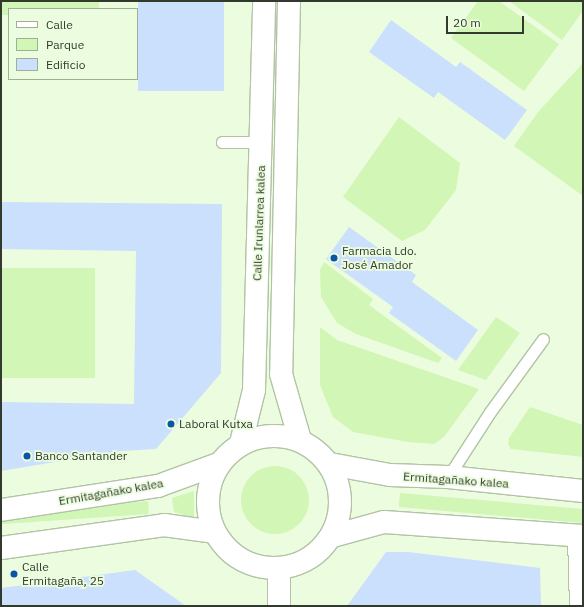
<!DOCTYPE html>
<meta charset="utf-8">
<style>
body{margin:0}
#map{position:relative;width:584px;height:607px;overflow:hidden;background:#ebfdde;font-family:"IBM Plex Sans",sans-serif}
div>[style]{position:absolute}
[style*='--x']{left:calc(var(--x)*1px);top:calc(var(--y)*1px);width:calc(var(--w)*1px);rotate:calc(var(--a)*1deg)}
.green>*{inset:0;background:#d2f6b6;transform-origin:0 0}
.round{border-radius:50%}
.building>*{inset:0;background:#cbe0fc;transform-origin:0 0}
.roads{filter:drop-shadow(1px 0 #b2c3a6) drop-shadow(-1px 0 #b2c3a6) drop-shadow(0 1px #b2c3a6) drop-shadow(0 -1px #b2c3a6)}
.service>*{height:11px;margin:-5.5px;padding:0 5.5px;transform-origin:5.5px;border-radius:5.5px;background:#fff}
.minor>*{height:22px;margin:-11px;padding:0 11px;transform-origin:11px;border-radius:11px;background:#fff}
.tertiary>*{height:22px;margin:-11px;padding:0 11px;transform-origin:11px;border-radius:11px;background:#fff}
.tertiary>.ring{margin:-11px;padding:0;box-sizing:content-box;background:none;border:22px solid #fff;border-radius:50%}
.dots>*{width:11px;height:11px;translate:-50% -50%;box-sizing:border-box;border:2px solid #ebfdde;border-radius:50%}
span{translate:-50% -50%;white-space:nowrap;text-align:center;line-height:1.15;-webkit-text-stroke:3.5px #ebfdde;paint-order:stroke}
.street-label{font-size:12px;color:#32392d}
.poi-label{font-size:12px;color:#32392d}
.left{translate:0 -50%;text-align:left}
.frame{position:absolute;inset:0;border:2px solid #32392d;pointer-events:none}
.legend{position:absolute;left:8px;top:8px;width:130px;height:72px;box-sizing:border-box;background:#ebfdde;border:1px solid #a1af97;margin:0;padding:5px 7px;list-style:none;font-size:12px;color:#32392d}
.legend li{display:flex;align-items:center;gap:8px;height:20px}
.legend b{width:20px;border:1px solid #a1af97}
.scale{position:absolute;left:446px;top:16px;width:78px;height:18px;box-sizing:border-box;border:2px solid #32392d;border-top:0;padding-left:5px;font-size:12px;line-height:14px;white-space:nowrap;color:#32392d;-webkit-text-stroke:3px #ebfdde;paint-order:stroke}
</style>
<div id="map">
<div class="green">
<i style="clip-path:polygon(1px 1px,99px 1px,99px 9px,9px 9px,9px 15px,1px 15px)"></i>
<i style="clip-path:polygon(478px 1px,499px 1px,559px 44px,524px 91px,451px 38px)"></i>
<i style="clip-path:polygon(509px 1px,583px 1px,583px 11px,562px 40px)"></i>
<i style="clip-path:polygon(583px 63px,583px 196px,514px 146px,538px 112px)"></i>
<i style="clip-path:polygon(399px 117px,460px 163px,456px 190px,425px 230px,402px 241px,343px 197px)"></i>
<i style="clip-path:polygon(324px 262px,373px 299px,369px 305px,442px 358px,438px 363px,356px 334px,337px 323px,321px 297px,320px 270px)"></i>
<i style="left:1px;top:268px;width:94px;height:110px"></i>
<i style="clip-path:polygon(496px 317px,520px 333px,486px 380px,458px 370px)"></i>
<i style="clip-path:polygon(320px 327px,337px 340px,479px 389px,444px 437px,434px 444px,408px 442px,353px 432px,333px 417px,320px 385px)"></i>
<i style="clip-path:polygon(530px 407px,583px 425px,583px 457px,511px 449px,508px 444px,509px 438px)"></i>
<i class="round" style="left:241px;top:466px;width:68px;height:68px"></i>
<i style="clip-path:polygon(194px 491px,194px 518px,174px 512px,172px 498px)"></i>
<i style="left:400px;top:493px;width:184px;height:14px;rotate:5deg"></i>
<i style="left:148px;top:501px;width:13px;height:149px;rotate:86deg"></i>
</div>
<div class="building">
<i style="left:138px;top:1px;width:86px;height:90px"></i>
<i style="clip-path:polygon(391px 20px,456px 67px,460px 62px,527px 110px,505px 140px,438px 92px,434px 98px,369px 52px)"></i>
<i style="clip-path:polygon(1px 202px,222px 204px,221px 373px,156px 449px,121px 451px,1px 471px,1px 402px,134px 404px,136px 251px,1px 249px)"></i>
<i style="clip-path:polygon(349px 227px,416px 275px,412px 282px,478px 330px,456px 361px,389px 313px,393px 307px,326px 259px)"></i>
<i style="clip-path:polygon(386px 552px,408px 552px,540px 568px,541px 606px,347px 606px)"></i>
<i style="clip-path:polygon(135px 570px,186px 606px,1px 606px,1px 588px)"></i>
</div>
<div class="roads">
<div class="service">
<i style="--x:222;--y:142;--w:39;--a:0"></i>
<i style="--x:448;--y:477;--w:77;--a:-57.1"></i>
<i style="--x:490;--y:412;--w:90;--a:-54"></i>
</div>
<div class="minor">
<i style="--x:579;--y:536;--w:70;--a:88.4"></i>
</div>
<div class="tertiary">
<i style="--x:289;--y:1;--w:373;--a:91.2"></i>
<i style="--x:281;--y:374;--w:69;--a:73.9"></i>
<i class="ring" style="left:208px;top:436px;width:110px;height:110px"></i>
<i style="--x:241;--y:443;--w:55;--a:-76.2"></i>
<i style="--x:254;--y:390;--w:389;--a:-88.5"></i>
<i style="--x:330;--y:464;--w:61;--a:10.4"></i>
<i style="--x:390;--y:475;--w:58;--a:2"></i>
<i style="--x:448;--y:477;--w:136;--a:5.9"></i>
<i style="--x:1;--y:510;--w:159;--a:-8.7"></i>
<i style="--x:158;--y:486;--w:64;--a:-20.1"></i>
<i style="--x:333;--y:536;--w:53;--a:-15.4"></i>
<i style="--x:384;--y:522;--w:199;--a:4"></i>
<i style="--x:1;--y:548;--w:165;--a:-8"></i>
<i style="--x:164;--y:525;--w:50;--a:8"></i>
<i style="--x:279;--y:569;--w:37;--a:90"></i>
</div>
</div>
<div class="dots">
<i style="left:334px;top:258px;background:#0a56a5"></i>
<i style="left:171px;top:424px;background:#0a56a5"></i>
<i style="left:27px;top:456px;background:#0a56a5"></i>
<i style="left:14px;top:574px;background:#0a56a5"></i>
</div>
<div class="street-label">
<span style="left:259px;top:223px;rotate:-88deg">Calle Irunlarrea kalea</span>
<span style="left:456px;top:480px;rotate:4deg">Ermitagañako kalea</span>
<span style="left:111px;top:492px;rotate:-10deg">Ermitagañako kalea</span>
</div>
<div class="poi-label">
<span class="left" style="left:342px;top:258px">Farmacia Ldo.<br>José Amador</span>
<span class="left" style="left:179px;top:424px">Laboral Kutxa</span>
<span class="left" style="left:35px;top:456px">Banco Santander</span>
<span class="left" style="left:22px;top:574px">Calle<br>Ermitagaña, 25</span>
</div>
<div class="frame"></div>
<ul class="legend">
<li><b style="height:5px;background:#fff"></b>Calle</li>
<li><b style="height:11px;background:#d2f6b6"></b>Parque</li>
<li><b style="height:11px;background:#cbe0fc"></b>Edificio</li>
</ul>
<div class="scale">20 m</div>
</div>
